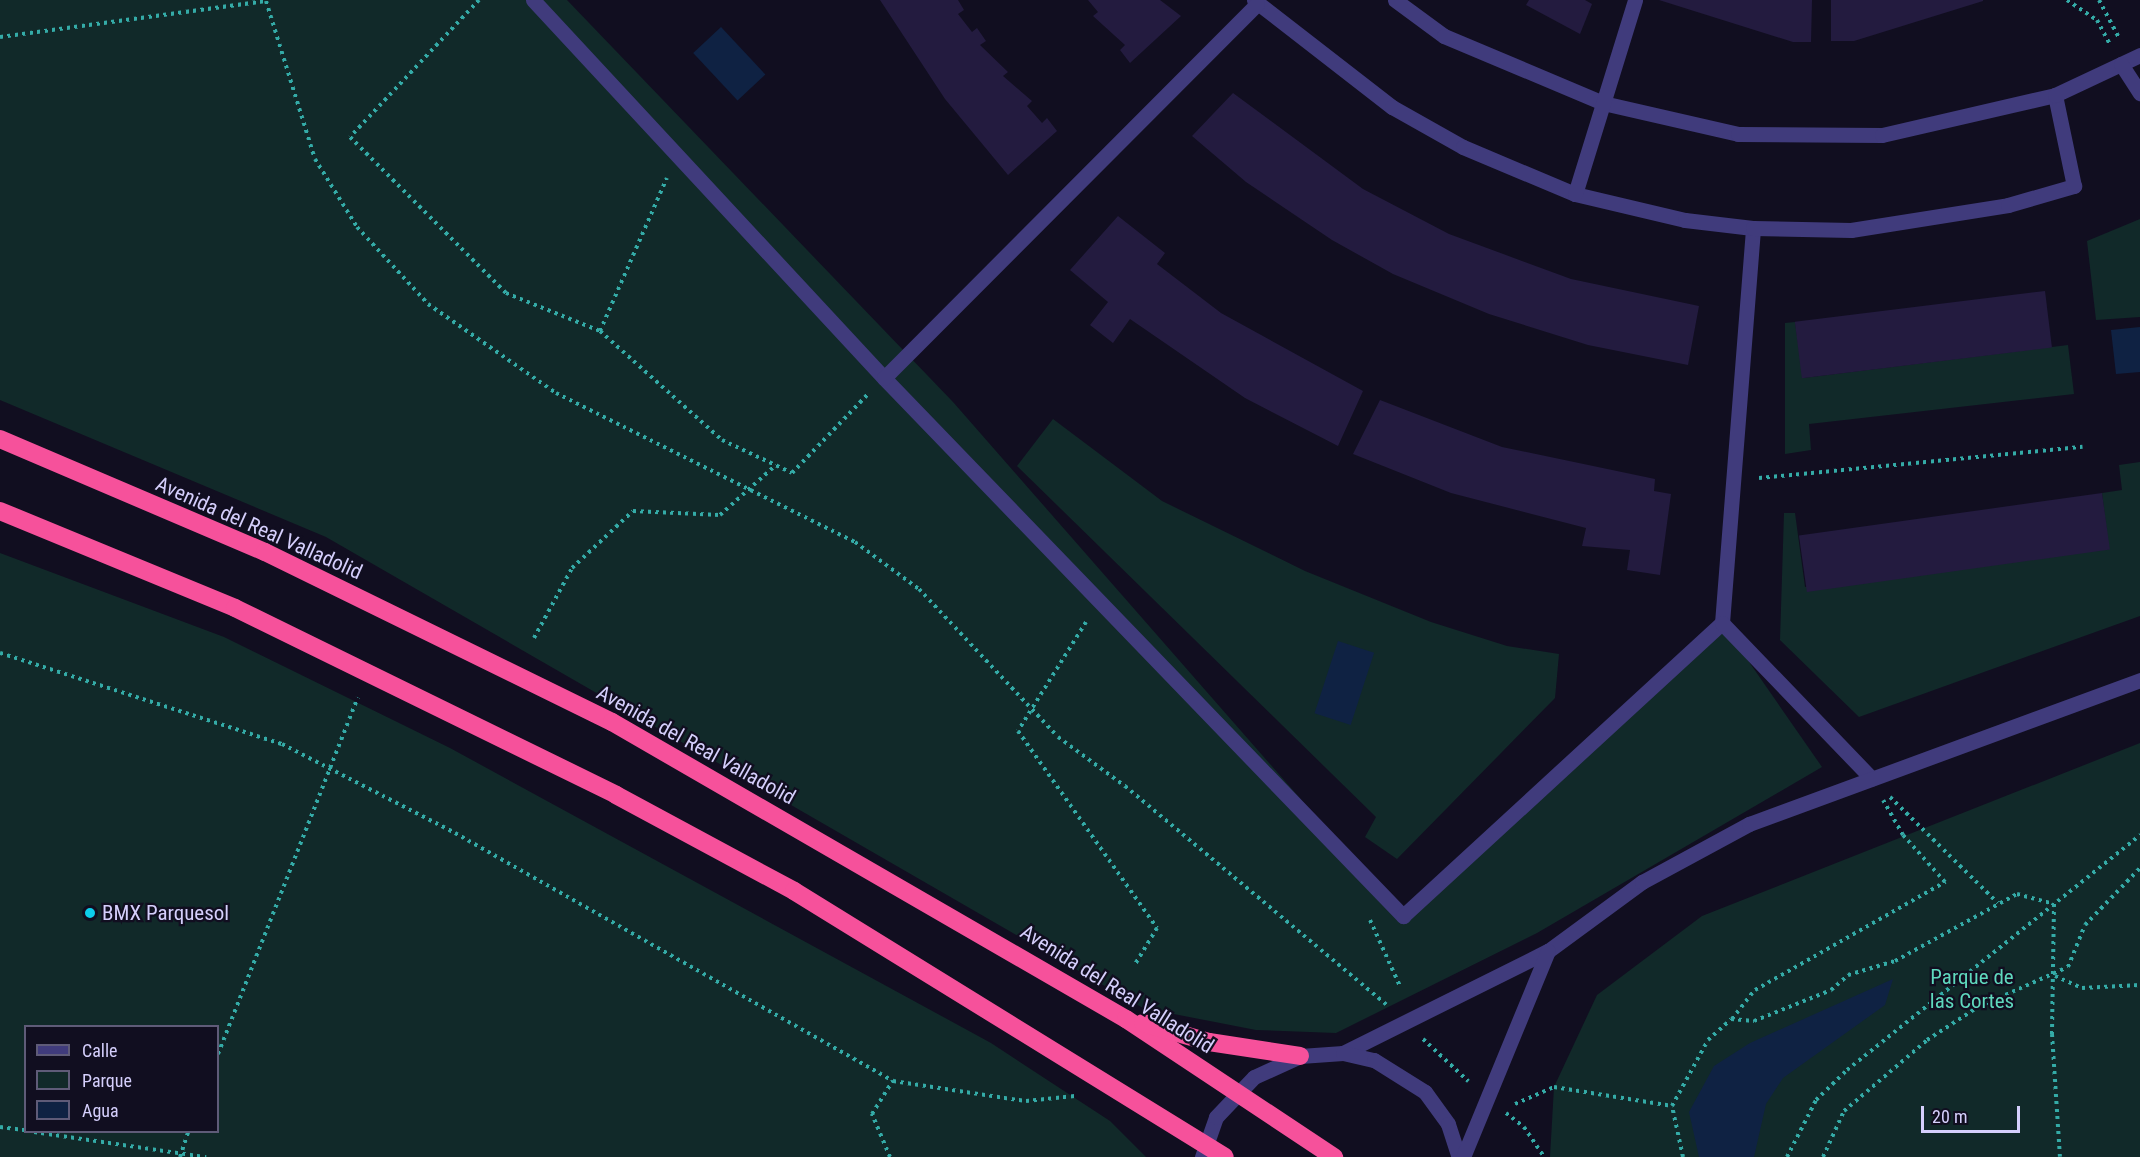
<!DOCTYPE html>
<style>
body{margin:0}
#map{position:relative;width:2140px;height:1157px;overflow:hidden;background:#110e20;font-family:"Roboto Condensed",sans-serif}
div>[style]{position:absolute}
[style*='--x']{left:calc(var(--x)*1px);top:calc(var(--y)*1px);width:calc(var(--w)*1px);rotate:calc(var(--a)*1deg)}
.green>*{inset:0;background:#112929}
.water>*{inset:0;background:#0f2243;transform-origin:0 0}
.building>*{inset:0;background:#231b3f;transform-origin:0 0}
.path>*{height:4px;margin-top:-2px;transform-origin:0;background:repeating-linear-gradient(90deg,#34aba7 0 3px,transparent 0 7.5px)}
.street>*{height:15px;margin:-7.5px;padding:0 7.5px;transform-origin:7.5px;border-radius:7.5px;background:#403b7c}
.highway>*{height:18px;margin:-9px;padding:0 9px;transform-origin:9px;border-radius:9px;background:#f6519b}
.dots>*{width:16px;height:16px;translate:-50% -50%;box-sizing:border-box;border:3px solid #110e20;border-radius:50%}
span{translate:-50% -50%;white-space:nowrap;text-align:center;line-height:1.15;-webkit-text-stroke:4.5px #110e20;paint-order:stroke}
.street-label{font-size:21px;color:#d5cffc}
.poi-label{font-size:21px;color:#d5cffc}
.left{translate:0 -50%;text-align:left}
.park-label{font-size:21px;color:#5fd8bd}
.legend{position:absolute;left:24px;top:1025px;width:195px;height:108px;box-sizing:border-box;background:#110e20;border:2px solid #5f5b78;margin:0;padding:8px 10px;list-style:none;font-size:18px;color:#d5cffc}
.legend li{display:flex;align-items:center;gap:12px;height:30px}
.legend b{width:30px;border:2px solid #5f5b78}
.scale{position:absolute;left:1921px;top:1106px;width:99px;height:27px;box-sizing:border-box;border:3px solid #d5cffc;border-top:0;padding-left:8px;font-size:18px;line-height:21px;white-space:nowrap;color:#d5cffc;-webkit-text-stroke:4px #110e20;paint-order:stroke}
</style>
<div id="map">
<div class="green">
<i style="clip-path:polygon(0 0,567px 0,953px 402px,1403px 916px,1722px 623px,1822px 767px,1537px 933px,1336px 1033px,1256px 1030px,1143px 1008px,326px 537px,0 400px)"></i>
<i style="clip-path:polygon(2140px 219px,2140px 317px,2096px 320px,2087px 241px)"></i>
<i style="clip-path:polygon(1795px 322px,1803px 378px,2068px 345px,2074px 394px,1809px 424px,1811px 450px,1785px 454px,1785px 323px)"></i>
<i style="clip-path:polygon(1053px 419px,1162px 501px,1305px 571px,1431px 622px,1507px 646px,1559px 654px,1555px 698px,1397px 859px,1365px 837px,1376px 817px,1017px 466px)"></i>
<i style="clip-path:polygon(2140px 462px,2140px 616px,1859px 717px,1780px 640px,1784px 513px,1795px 513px,1805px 587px,2109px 549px,2102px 493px,2122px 490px,2119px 465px)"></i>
<i style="clip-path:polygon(evenodd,0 553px,224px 637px,450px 748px,991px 1043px,1110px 1121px,1146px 1157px,0 1157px,0 553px,26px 1026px,218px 1026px,218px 1132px,26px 1132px,26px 1026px)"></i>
<i style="clip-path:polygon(2140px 743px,2140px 1157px,1550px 1157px,1554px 1087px,1597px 995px,1702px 916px)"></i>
</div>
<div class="water">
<i style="left:721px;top:27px;width:65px;height:38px;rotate:47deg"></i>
<i style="clip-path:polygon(2140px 327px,2140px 372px,2116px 374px,2111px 330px)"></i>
<i style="left:1338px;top:641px;width:38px;height:76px;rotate:18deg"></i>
<i style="clip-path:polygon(1893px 979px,1885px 1005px,1783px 1078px,1766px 1104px,1754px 1157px,1699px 1157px,1689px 1112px,1714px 1066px,1750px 1043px)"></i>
</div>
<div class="building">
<i style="clip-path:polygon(880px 0,958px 0,964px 10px,958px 14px,972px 32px,977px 28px,986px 41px,980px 45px,1008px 72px,1003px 76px,1032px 101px,1027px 106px,1042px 123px,1047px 118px,1057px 131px,1008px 175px,945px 99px)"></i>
<i style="clip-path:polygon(1088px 0,1160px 0,1181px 16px,1130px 63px,1120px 50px,1125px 45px,1093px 16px,1098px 12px)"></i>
<i style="clip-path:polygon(1529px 0,1585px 0,1592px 4px,1580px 34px,1526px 5px)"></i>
<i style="clip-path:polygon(1659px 0,1812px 0,1811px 42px,1793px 42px)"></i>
<i style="clip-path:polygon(1831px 0,1983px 0,1983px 1px,1854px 41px,1831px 41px)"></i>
<i style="clip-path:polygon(1233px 93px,1363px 189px,1449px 234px,1571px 279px,1699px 306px,1688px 365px,1588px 345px,1489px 314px,1393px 274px,1332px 240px,1246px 182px,1192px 136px)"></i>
<i style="clip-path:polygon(1118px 216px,1165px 253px,1157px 264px,1221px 313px,1363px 391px,1338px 446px,1245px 398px,1130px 319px,1113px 343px,1090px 325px,1108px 302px,1070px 270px)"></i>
<i style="left:2045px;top:291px;width:57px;height:252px;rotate:83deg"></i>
<i style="clip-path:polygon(1380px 400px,1502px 447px,1655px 479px,1654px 491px,1671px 494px,1660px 575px,1627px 570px,1630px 550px,1582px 546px,1586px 528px,1451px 493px,1353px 454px)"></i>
<i style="left:2102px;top:493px;width:57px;height:306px;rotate:82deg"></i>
</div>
<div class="path">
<i style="--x:479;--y:0;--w:188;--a:133.3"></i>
<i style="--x:350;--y:137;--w:221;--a:45"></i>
<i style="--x:506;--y:293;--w:101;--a:22"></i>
<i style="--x:600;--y:331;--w:167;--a:-66.4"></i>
<i style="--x:2067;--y:0;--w:36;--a:34"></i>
<i style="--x:2097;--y:20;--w:27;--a:62"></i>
<i style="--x:2099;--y:0;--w:43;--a:62.2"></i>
<i style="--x:0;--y:37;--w:268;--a:-7.7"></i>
<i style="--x:266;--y:1;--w:165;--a:72.8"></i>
<i style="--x:315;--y:159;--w:80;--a:58.3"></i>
<i style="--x:357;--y:227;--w:105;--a:47.3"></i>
<i style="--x:428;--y:304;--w:156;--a:34.8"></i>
<i style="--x:556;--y:393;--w:334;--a:26.5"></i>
<i style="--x:855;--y:542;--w:79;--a:36.3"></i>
<i style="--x:919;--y:589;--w:203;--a:46.8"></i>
<i style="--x:1058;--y:737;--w:83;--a:36.2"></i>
<i style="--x:1125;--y:786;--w:341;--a:39.9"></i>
<i style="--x:600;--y:331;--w:164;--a:41.8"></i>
<i style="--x:722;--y:440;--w:77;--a:25.2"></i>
<i style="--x:792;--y:473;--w:110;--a:-46.1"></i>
<i style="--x:1759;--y:478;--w:325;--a:-5.5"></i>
<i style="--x:1086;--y:622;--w:128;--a:122"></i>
<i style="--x:1018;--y:731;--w:241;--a:54.8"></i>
<i style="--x:1157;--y:928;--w:44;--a:121.2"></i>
<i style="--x:534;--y:638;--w:80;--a:-61.5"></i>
<i style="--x:572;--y:568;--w:83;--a:-43.1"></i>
<i style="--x:633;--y:511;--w:87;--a:2.6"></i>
<i style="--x:720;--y:515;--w:75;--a:-41.8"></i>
<i style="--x:0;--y:653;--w:296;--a:17.9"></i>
<i style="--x:282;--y:744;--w:195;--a:27.2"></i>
<i style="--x:455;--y:833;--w:503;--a:29.52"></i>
<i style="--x:1890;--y:797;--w:151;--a:44.5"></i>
<i style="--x:1370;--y:920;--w:72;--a:65.6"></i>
<i style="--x:2055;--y:976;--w:30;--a:24"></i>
<i style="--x:2082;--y:988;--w:58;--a:-3"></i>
<i style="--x:1732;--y:1019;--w:37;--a:-52"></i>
<i style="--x:1755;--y:990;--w:219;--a:-29.6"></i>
<i style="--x:1945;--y:882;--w:63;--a:-131.8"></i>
<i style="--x:1903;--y:835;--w:40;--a:-119.7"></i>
<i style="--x:1423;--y:1039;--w:62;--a:43"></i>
<i style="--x:218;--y:1054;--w:383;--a:-68.6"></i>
<i style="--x:1515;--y:1104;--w:43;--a:-23.6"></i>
<i style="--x:1554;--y:1087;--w:120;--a:9.1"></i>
<i style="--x:1506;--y:1113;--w:23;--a:38"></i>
<i style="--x:1524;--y:1127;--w:36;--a:56"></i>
<i style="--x:0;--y:1127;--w:26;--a:7"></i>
<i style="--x:34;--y:1132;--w:174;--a:8.3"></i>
<i style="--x:180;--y:1157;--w:26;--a:-72"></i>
<i style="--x:890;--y:1157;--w:47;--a:-112.7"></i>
<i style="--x:872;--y:1114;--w:39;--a:-58"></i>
<i style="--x:893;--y:1081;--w:134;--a:8.6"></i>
<i style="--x:1026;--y:1101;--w:49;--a:-5.8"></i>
<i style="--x:1683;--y:1157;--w:52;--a:-102.2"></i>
<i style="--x:1672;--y:1106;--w:75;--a:-61.4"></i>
<i style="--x:1708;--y:1040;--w:31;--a:-42"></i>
<i style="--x:1731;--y:1019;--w:23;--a:5"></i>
<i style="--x:1754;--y:1021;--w:83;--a:-21.9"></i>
<i style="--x:1831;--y:990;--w:23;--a:-41"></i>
<i style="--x:1848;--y:975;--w:49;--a:-16.6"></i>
<i style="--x:1895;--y:961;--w:139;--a:-28.8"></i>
<i style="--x:2017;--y:894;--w:38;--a:15"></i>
<i style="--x:2054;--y:904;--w:130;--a:90.9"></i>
<i style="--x:2052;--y:1034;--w:123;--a:86.3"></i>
<i style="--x:1787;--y:1157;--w:64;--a:-63"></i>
<i style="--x:1816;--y:1100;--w:43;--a:-44.1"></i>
<i style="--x:1847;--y:1070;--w:376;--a:-38.7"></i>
<i style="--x:1823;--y:1157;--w:51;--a:-65.5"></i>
<i style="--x:1844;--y:1111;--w:109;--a:-40.5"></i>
<i style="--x:1927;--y:1040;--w:61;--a:-32.9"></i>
<i style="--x:1978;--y:1007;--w:98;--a:-24"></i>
<i style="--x:2068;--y:967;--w:45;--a:-68"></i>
<i style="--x:2085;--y:925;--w:79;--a:-46"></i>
</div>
<div class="street">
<i style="--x:533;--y:0;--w:516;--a:47.12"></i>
<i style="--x:884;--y:378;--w:748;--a:46.03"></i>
<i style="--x:1403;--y:916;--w:433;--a:-42.6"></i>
<i style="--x:1722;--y:623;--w:396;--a:-85.5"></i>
<i style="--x:1254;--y:0;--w:175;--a:37.8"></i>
<i style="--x:1392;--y:107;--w:81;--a:29.4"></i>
<i style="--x:1463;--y:147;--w:121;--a:22.8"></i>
<i style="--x:1575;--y:194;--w:113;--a:13.3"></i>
<i style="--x:1685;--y:220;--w:68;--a:6.7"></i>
<i style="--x:1753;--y:228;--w:98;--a:1.2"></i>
<i style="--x:1851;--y:230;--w:159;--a:-9"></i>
<i style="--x:2008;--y:205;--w:69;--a:-16.1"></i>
<i style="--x:2074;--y:186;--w:93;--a:-101.8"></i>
<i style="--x:1395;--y:0;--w:61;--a:36.3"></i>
<i style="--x:1444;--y:36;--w:173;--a:22.8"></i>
<i style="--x:1603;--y:103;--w:139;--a:12.9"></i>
<i style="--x:1738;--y:134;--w:144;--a:0.4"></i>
<i style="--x:1882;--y:135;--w:178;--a:-13"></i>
<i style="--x:2055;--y:95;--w:94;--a:-25.2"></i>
<i style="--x:2121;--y:64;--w:35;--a:57"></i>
<i style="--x:1575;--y:194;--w:203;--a:-72.8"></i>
<i style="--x:884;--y:378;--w:528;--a:-45.08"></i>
<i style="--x:1722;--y:623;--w:216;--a:46.1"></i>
<i style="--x:1343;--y:1053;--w:229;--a:-26.5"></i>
<i style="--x:1548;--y:951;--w:117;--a:-36.3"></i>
<i style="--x:1642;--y:882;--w:122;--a:-28.5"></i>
<i style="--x:1749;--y:824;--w:417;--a:-20.2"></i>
<i style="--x:1202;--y:1157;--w:42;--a:-70.7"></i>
<i style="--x:1216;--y:1117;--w:55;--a:-46.5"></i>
<i style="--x:1254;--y:1077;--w:51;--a:-24.5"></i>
<i style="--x:1300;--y:1056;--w:43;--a:-4"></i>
<i style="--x:1343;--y:1053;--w:32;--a:13"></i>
<i style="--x:1374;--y:1060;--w:60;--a:32.1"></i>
<i style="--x:1425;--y:1092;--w:39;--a:54"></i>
<i style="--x:1448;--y:1124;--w:35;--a:72"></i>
<i style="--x:1463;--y:1157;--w:223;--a:-67.6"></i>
</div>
<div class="highway">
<i style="--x:0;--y:439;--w:288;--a:23.1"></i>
<i style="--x:265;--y:552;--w:386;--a:26.1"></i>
<i style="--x:612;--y:722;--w:594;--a:30.02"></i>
<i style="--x:1126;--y:1019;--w:250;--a:33.6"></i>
<i style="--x:0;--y:511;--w:254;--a:22.4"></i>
<i style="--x:235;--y:608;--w:424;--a:26.1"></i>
<i style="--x:616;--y:795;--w:202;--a:28.3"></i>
<i style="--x:794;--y:891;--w:506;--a:31.68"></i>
<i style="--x:1143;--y:1023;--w:69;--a:16.1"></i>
<i style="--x:1209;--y:1042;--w:92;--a:8.7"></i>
</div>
<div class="dots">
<i style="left:90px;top:913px;background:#0dceeb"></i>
</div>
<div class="street-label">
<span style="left:259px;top:528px;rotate:24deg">Avenida del Real Valladolid</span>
<span style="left:696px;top:745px;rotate:29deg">Avenida del Real Valladolid</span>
<span style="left:1117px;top:989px;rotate:32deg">Avenida del Real Valladolid</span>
</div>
<div class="poi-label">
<span class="left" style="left:102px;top:913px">BMX Parquesol</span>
</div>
<div class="park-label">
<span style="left:1972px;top:989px">Parque de<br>las Cortes</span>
</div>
<ul class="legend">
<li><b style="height:8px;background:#403b7c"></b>Calle</li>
<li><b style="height:16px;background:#112929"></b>Parque</li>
<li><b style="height:16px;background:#0f2243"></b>Agua</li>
</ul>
<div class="scale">20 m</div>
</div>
